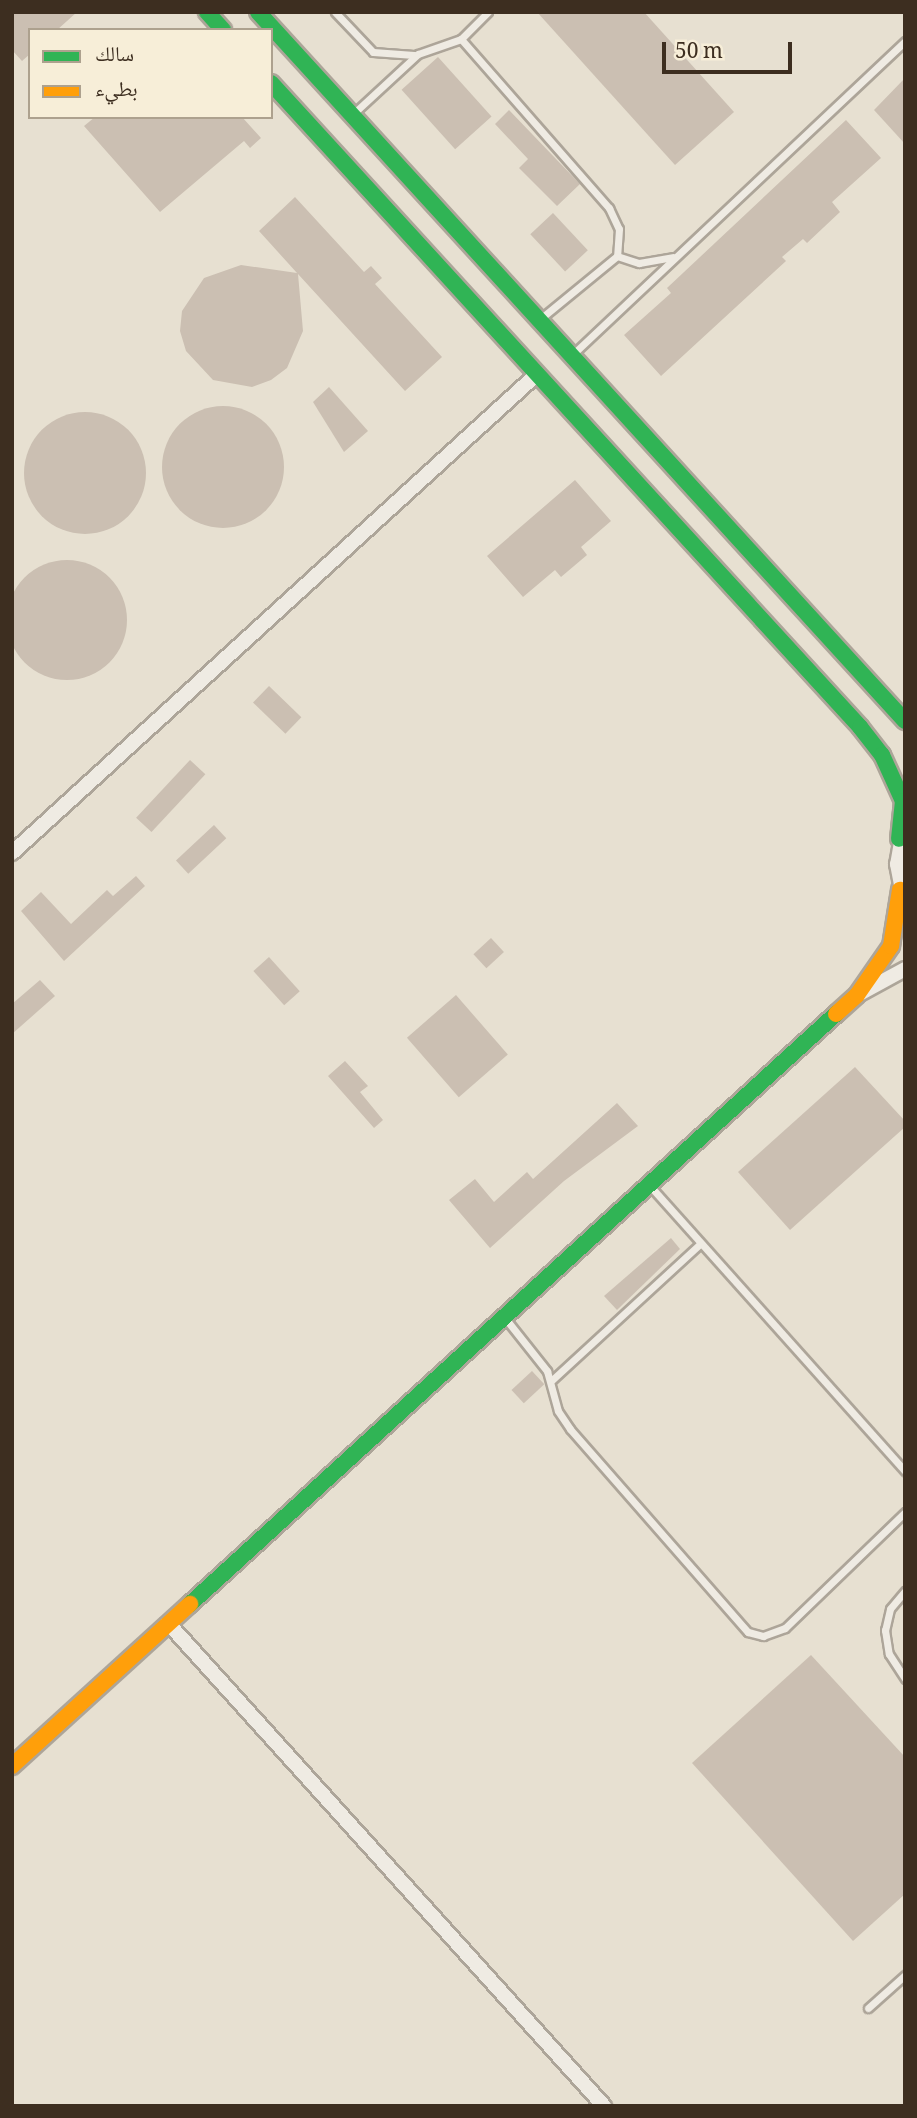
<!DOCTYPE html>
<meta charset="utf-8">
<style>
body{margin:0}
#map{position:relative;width:917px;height:2118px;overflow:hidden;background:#e7e0d1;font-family:Georgia,"Noto Naskh Arabic",serif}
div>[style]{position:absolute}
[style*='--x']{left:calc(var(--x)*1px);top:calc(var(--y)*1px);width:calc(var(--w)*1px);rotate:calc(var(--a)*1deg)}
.building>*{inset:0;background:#cbbfb2;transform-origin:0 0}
.round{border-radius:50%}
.roads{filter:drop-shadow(2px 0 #ada599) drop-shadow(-2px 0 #ada599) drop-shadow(0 2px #ada599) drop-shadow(0 -2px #ada599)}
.lane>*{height:7px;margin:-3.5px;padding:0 3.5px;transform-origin:3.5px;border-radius:3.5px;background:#efebe3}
.street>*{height:14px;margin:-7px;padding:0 7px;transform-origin:7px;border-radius:7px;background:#efebe3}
.fast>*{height:16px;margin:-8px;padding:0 8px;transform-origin:8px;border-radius:8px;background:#30b455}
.slow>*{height:16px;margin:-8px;padding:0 8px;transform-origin:8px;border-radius:8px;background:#ff9f0a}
span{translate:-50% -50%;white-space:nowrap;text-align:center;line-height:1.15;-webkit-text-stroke:7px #f7eed8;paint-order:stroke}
.frame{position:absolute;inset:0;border:14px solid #3d2e20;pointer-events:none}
.legend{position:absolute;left:28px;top:28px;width:245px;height:91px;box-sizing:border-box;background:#f7eed8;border:2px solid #ada18e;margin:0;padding:9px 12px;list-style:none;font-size:21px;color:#3d2e20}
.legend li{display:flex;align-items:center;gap:14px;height:35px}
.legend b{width:35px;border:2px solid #ada18e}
.scale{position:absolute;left:662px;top:42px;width:130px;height:32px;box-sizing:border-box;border:4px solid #3d2e20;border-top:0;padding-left:9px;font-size:21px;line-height:24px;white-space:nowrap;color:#3d2e20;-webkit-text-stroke:5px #f7eed8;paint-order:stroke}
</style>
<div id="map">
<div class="building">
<i style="clip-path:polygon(12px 12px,77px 12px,57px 30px,30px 30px,30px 54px,22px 61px,12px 50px)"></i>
<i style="clip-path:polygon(537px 12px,644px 12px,734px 112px,675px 165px)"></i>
<i style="left:438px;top:57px;width:80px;height:49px;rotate:48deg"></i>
<i style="clip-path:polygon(905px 78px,905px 144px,874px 110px)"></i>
<i style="clip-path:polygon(509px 110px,580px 184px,557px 206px,519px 168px,528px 159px,495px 124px)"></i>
<i style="clip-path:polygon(95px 117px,242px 117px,261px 138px,250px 148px,244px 141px,160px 212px,84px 126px)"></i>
<i style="clip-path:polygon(846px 120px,881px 158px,832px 202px,840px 212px,807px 243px,803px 239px,782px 257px,786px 261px,661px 376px,624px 335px,671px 293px,667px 288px)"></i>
<i style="clip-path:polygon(295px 197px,364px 272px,371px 266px,382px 278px,375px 284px,442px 357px,405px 391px,298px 274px,303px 331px,287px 368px,271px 380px,252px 387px,213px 380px,186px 351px,180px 331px,182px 311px,204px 278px,241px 265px,297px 273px,259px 231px)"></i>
<i style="left:553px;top:213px;width:51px;height:31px;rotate:47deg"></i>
<i style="clip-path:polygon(329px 387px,368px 431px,344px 452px,313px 402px)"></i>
<i class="round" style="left:162px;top:406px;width:122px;height:122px"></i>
<i class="round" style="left:24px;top:412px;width:122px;height:122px"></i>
<i style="clip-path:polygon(575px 480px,611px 521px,581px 547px,587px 555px,561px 577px,555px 570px,523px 597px,487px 556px)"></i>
<i class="round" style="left:7px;top:560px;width:120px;height:120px"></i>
<i style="left:269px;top:686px;width:45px;height:23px;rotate:44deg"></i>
<i style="left:190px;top:760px;width:21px;height:79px;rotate:43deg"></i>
<i style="left:214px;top:825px;width:18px;height:52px;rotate:47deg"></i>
<i style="clip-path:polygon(136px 876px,145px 886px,64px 961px,21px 911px,41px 892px,71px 924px,107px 890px,113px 896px)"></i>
<i style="left:491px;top:938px;width:19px;height:24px;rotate:47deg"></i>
<i style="left:269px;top:957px;width:46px;height:21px;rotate:48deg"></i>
<i style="clip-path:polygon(40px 980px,55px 996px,12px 1034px,12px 1004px)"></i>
<i style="left:456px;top:995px;width:79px;height:65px;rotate:49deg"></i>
<i style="clip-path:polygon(345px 1061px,368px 1086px,360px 1092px,383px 1120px,374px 1128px,328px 1076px)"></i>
<i style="clip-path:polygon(855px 1067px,905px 1121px,905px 1127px,790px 1230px,738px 1172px)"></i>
<i style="clip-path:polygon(617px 1103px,638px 1126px,564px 1181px,490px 1248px,449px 1200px,475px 1179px,494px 1202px,527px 1172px,533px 1179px)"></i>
<i style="clip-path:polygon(671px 1238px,680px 1249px,617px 1310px,604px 1296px)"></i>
<i style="left:532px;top:1371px;width:18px;height:28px;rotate:47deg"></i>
<i style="clip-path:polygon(811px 1655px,905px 1757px,905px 1894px,853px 1941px,692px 1763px)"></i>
</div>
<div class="roads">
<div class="lane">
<i style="--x:335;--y:12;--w:55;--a:46.5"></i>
<i style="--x:373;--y:52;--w:41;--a:4.2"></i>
<i style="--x:461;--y:39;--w:225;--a:48.8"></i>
<i style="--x:609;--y:208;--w:23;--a:65"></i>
<i style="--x:619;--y:229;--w:27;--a:94"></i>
<i style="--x:617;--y:256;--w:99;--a:140.7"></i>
<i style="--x:354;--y:113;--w:87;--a:-42.7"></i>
<i style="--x:418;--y:54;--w:46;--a:-19.2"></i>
<i style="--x:461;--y:39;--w:38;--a:-45"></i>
<i style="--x:617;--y:256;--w:23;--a:18"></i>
<i style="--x:639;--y:263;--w:34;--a:-10"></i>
<i style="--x:572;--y:355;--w:458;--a:-43.3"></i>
<i style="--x:651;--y:1187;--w:381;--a:48.2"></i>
<i style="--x:505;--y:1318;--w:68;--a:51.6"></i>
<i style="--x:547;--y:1371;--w:41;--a:74.6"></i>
<i style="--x:558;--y:1411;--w:22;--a:56"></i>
<i style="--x:570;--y:1429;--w:270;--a:48.8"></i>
<i style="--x:748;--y:1632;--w:16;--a:15"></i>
<i style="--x:763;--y:1636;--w:23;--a:-20"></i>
<i style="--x:785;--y:1628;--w:167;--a:-44"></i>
<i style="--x:552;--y:1380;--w:202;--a:-42.6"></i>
<i style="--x:905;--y:1591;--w:23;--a:130"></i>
<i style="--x:890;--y:1609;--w:22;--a:103"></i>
<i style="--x:885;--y:1630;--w:24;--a:81"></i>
<i style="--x:889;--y:1654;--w:30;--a:57"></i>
<i style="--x:868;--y:2008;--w:50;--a:-41.7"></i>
</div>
<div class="street">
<i style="--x:903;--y:831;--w:34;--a:100"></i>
<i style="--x:897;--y:864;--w:36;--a:79"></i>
<i style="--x:12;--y:853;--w:709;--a:-42.37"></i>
<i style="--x:861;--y:993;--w:50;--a:-28.6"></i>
<i style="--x:168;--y:1623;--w:651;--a:47.93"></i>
</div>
<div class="fast">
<i style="--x:207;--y:12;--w:24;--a:48"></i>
<i style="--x:258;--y:12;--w:960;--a:47.62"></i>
<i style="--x:271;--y:83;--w:873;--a:47.55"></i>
<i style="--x:860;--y:727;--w:36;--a:52"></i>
<i style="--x:882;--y:755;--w:51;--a:65.5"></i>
<i style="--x:903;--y:801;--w:38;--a:96"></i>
<i style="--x:190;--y:1604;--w:875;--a:-42.41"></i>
</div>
<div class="slow">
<i style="--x:836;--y:1014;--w:28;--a:-42"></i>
<i style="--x:857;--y:995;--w:60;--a:-55.2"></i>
<i style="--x:891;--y:946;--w:57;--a:-80.9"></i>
<i style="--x:12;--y:1766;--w:241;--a:-42.3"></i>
</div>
</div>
<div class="frame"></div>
<ul class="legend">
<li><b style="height:9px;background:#30b455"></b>سالك</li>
<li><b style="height:9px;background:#ff9f0a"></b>بطيء</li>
</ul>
<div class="scale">50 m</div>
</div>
